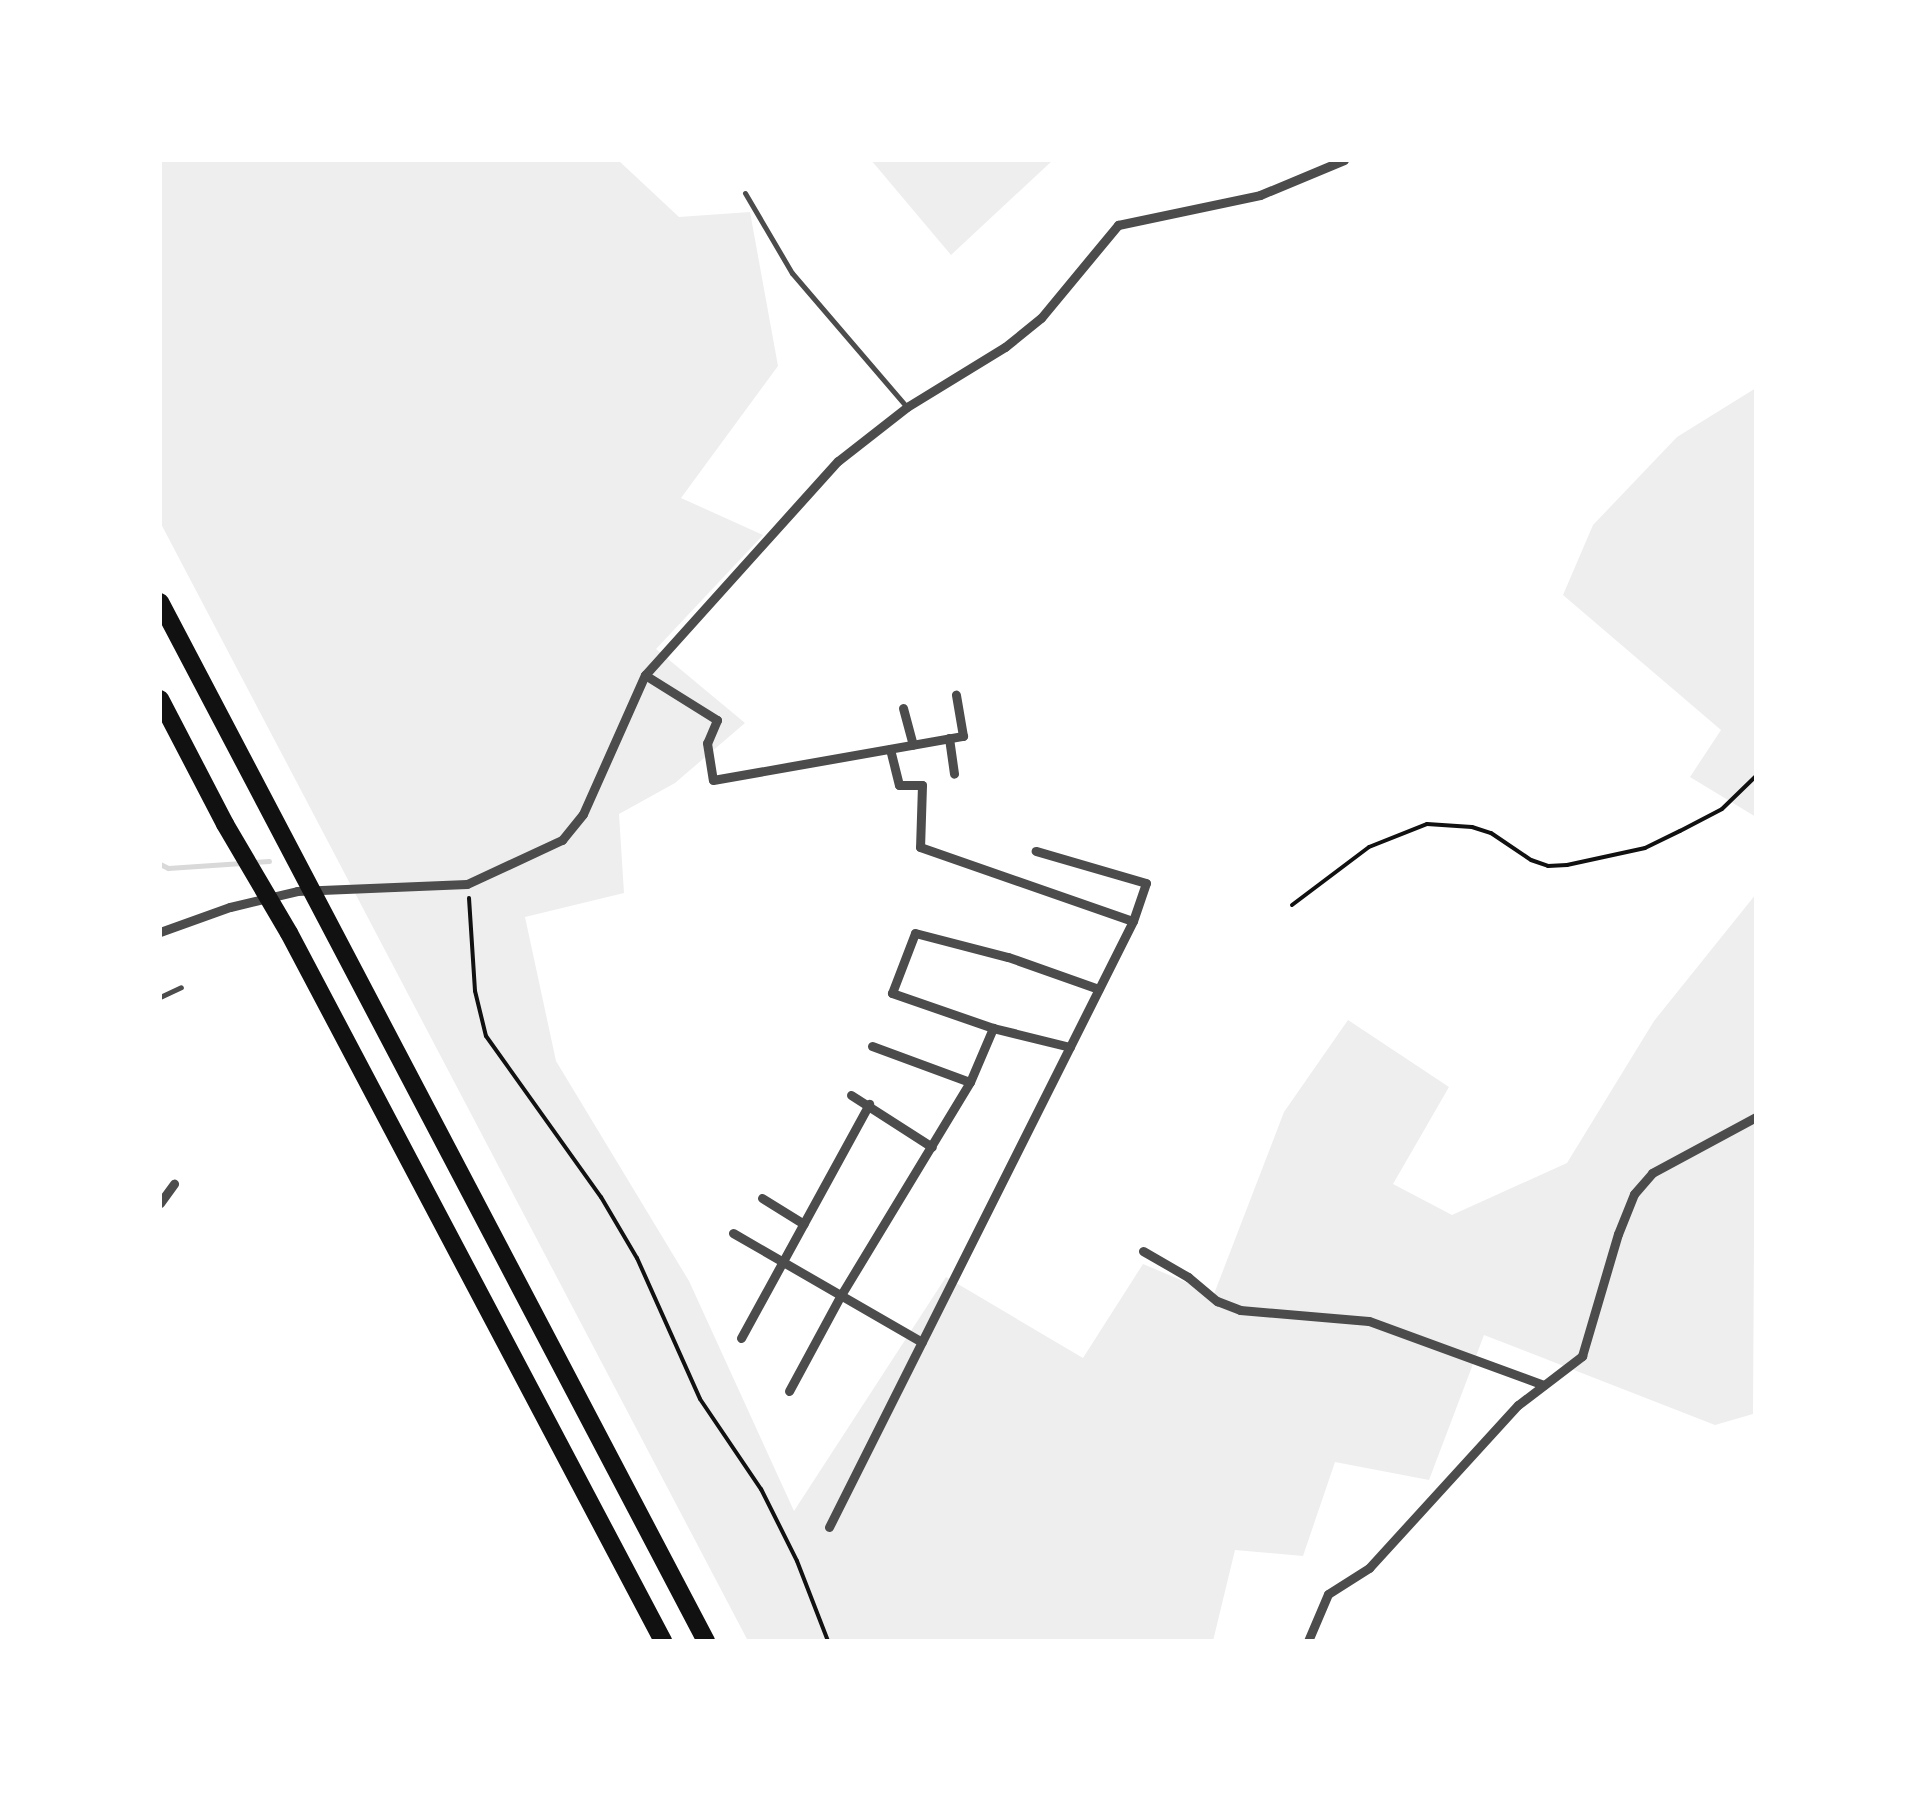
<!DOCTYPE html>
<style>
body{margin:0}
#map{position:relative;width:1916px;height:1801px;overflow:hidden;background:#fff;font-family:"Space Grotesk",sans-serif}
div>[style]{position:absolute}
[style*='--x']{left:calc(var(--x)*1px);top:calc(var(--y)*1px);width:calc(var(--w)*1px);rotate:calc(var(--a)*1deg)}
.green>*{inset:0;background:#eee}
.stream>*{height:5px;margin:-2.5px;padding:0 2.5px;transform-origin:2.5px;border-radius:2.5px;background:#d9d9d9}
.path>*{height:4px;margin:-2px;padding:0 2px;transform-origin:2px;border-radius:2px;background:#111}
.service>*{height:5px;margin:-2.5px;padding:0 2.5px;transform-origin:2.5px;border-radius:2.5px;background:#4c4c4c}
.minor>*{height:9px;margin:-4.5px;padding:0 4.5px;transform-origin:4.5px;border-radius:4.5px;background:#4c4c4c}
.motorway>*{height:18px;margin:-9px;padding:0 9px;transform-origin:9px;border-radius:9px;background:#111}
span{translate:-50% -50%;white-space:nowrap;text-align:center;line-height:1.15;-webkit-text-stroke:8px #fff;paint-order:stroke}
.frame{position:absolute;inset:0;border:162px solid #fff;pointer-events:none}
</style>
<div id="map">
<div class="green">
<i style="clip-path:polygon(160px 160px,618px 160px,679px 217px,750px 212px,778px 366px,681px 498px,763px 535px,656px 649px,745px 723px,675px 783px,619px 814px,624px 893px,525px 917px,556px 1061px,689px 1281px,794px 1511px,946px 1277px,1083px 1358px,1143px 1264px,1214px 1294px,1284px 1112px,1348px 1020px,1449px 1087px,1393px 1184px,1452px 1215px,1567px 1163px,1654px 1021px,1756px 894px,1753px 1414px,1715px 1425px,1484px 1335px,1429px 1480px,1335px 1462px,1303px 1556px,1235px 1550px,1213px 1641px,748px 1641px,160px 522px)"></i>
<i style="clip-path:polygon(871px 160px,1053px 160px,951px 255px)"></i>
<i style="clip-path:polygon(1756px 388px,1756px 817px,1690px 777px,1721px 730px,1563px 595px,1593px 525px,1677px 437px)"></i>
</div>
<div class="stream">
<i style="--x:252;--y:862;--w:17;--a:-3"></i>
<i style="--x:160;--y:864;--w:9;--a:27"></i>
<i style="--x:168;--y:868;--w:74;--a:-3.9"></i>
</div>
<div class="path">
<i style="--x:469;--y:898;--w:93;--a:86.3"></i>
<i style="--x:475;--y:991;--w:46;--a:76.3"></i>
<i style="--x:486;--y:1036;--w:198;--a:54.5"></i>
<i style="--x:601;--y:1197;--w:71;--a:59.5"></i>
<i style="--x:637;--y:1258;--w:154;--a:65.9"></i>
<i style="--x:700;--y:1399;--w:109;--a:55.9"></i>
<i style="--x:761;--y:1489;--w:80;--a:63.4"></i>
<i style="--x:797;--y:1561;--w:86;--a:68.8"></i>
<i style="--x:1292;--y:905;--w:96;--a:-37"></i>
<i style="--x:1369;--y:847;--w:62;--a:-21.6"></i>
<i style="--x:1427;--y:824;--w:45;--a:3.8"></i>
<i style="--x:1472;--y:827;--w:20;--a:18"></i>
<i style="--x:1491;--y:833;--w:48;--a:34"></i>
<i style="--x:1531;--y:860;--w:18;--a:19"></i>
<i style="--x:1548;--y:866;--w:19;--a:-3"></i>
<i style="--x:1567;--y:865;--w:80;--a:-12.3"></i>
<i style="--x:1645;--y:848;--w:39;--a:-26"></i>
<i style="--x:1680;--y:831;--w:47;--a:-27.6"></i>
<i style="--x:1722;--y:809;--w:47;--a:-44.1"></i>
</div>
<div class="service">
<i style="--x:745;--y:193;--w:93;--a:59.6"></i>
<i style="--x:792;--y:273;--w:177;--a:49.4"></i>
<i style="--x:160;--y:997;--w:23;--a:-25"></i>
</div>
<div class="minor">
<i style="--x:645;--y:675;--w:85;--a:32"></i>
<i style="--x:717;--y:720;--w:25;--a:113"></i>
<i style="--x:707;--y:743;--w:37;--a:81"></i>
<i style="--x:713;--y:780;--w:254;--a:-10"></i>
<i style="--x:963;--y:736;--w:42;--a:-99.7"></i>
<i style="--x:903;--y:708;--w:38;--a:75"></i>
<i style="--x:949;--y:738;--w:36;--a:82"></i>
<i style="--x:890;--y:749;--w:37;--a:76"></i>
<i style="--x:899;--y:785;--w:23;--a:0"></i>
<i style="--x:922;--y:785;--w:62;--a:91.8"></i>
<i style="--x:920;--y:847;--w:225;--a:19.2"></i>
<i style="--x:1133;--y:921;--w:40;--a:-71.1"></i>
<i style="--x:1146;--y:883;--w:115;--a:-163.8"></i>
<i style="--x:160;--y:932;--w:74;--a:-19.7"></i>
<i style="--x:230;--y:907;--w:69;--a:-13.4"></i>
<i style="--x:297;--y:891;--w:170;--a:-2.4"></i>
<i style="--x:467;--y:884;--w:105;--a:-24.9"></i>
<i style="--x:562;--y:840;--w:33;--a:-51"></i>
<i style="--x:583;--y:814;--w:152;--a:-66"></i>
<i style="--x:645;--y:675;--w:288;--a:-48"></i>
<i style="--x:838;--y:461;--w:88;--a:-38"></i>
<i style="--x:907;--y:407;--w:115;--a:-31.5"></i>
<i style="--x:1005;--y:347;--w:46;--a:-38.9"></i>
<i style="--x:1041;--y:318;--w:121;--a:-50.4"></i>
<i style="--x:1118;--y:225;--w:145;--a:-11.9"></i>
<i style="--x:1260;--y:195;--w:91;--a:-22.6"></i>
<i style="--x:872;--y:1046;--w:104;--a:20.2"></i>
<i style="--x:1070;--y:1047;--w:79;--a:-166.1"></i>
<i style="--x:993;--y:1028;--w:107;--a:-160.9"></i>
<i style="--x:892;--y:993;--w:64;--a:-69"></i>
<i style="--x:915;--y:933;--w:96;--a:14.5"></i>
<i style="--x:1008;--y:957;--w:96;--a:19.4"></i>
<i style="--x:851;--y:1095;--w:96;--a:32.7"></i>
<i style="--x:762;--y:1198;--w:49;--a:31.8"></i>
<i style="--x:160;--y:1203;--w:24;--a:-54"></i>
<i style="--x:733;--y:1233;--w:218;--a:30"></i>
<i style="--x:1143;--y:1251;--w:52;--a:30"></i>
<i style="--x:1188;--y:1277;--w:38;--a:40"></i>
<i style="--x:1217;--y:1301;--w:25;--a:21"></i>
<i style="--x:1240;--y:1310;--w:129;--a:4.9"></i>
<i style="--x:1369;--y:1321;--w:186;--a:20.1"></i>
<i style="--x:741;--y:1338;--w:267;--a:-61.3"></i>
<i style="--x:789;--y:1391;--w:109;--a:-61.6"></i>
<i style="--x:841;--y:1295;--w:249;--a:-58.8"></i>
<i style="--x:970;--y:1082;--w:59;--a:-66.9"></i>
<i style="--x:829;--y:1527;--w:678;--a:-63.36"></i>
<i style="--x:1308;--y:1641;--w:51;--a:-66.9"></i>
<i style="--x:1328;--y:1594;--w:49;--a:-32.4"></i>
<i style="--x:1369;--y:1568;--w:221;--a:-47.6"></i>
<i style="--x:1518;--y:1405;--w:81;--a:-37.4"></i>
<i style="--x:1582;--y:1356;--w:127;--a:-73.6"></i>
<i style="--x:1618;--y:1234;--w:43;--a:-68.2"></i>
<i style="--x:1634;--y:1194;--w:28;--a:-49"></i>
<i style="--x:1652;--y:1173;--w:118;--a:-28.3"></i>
</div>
<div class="motorway">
<i style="--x:160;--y:602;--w:1174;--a:62.28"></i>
<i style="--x:160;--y:699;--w:141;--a:62.5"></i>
<i style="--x:225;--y:824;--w:126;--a:59.6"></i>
<i style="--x:289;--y:933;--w:801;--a:62.15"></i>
</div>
<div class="frame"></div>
</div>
